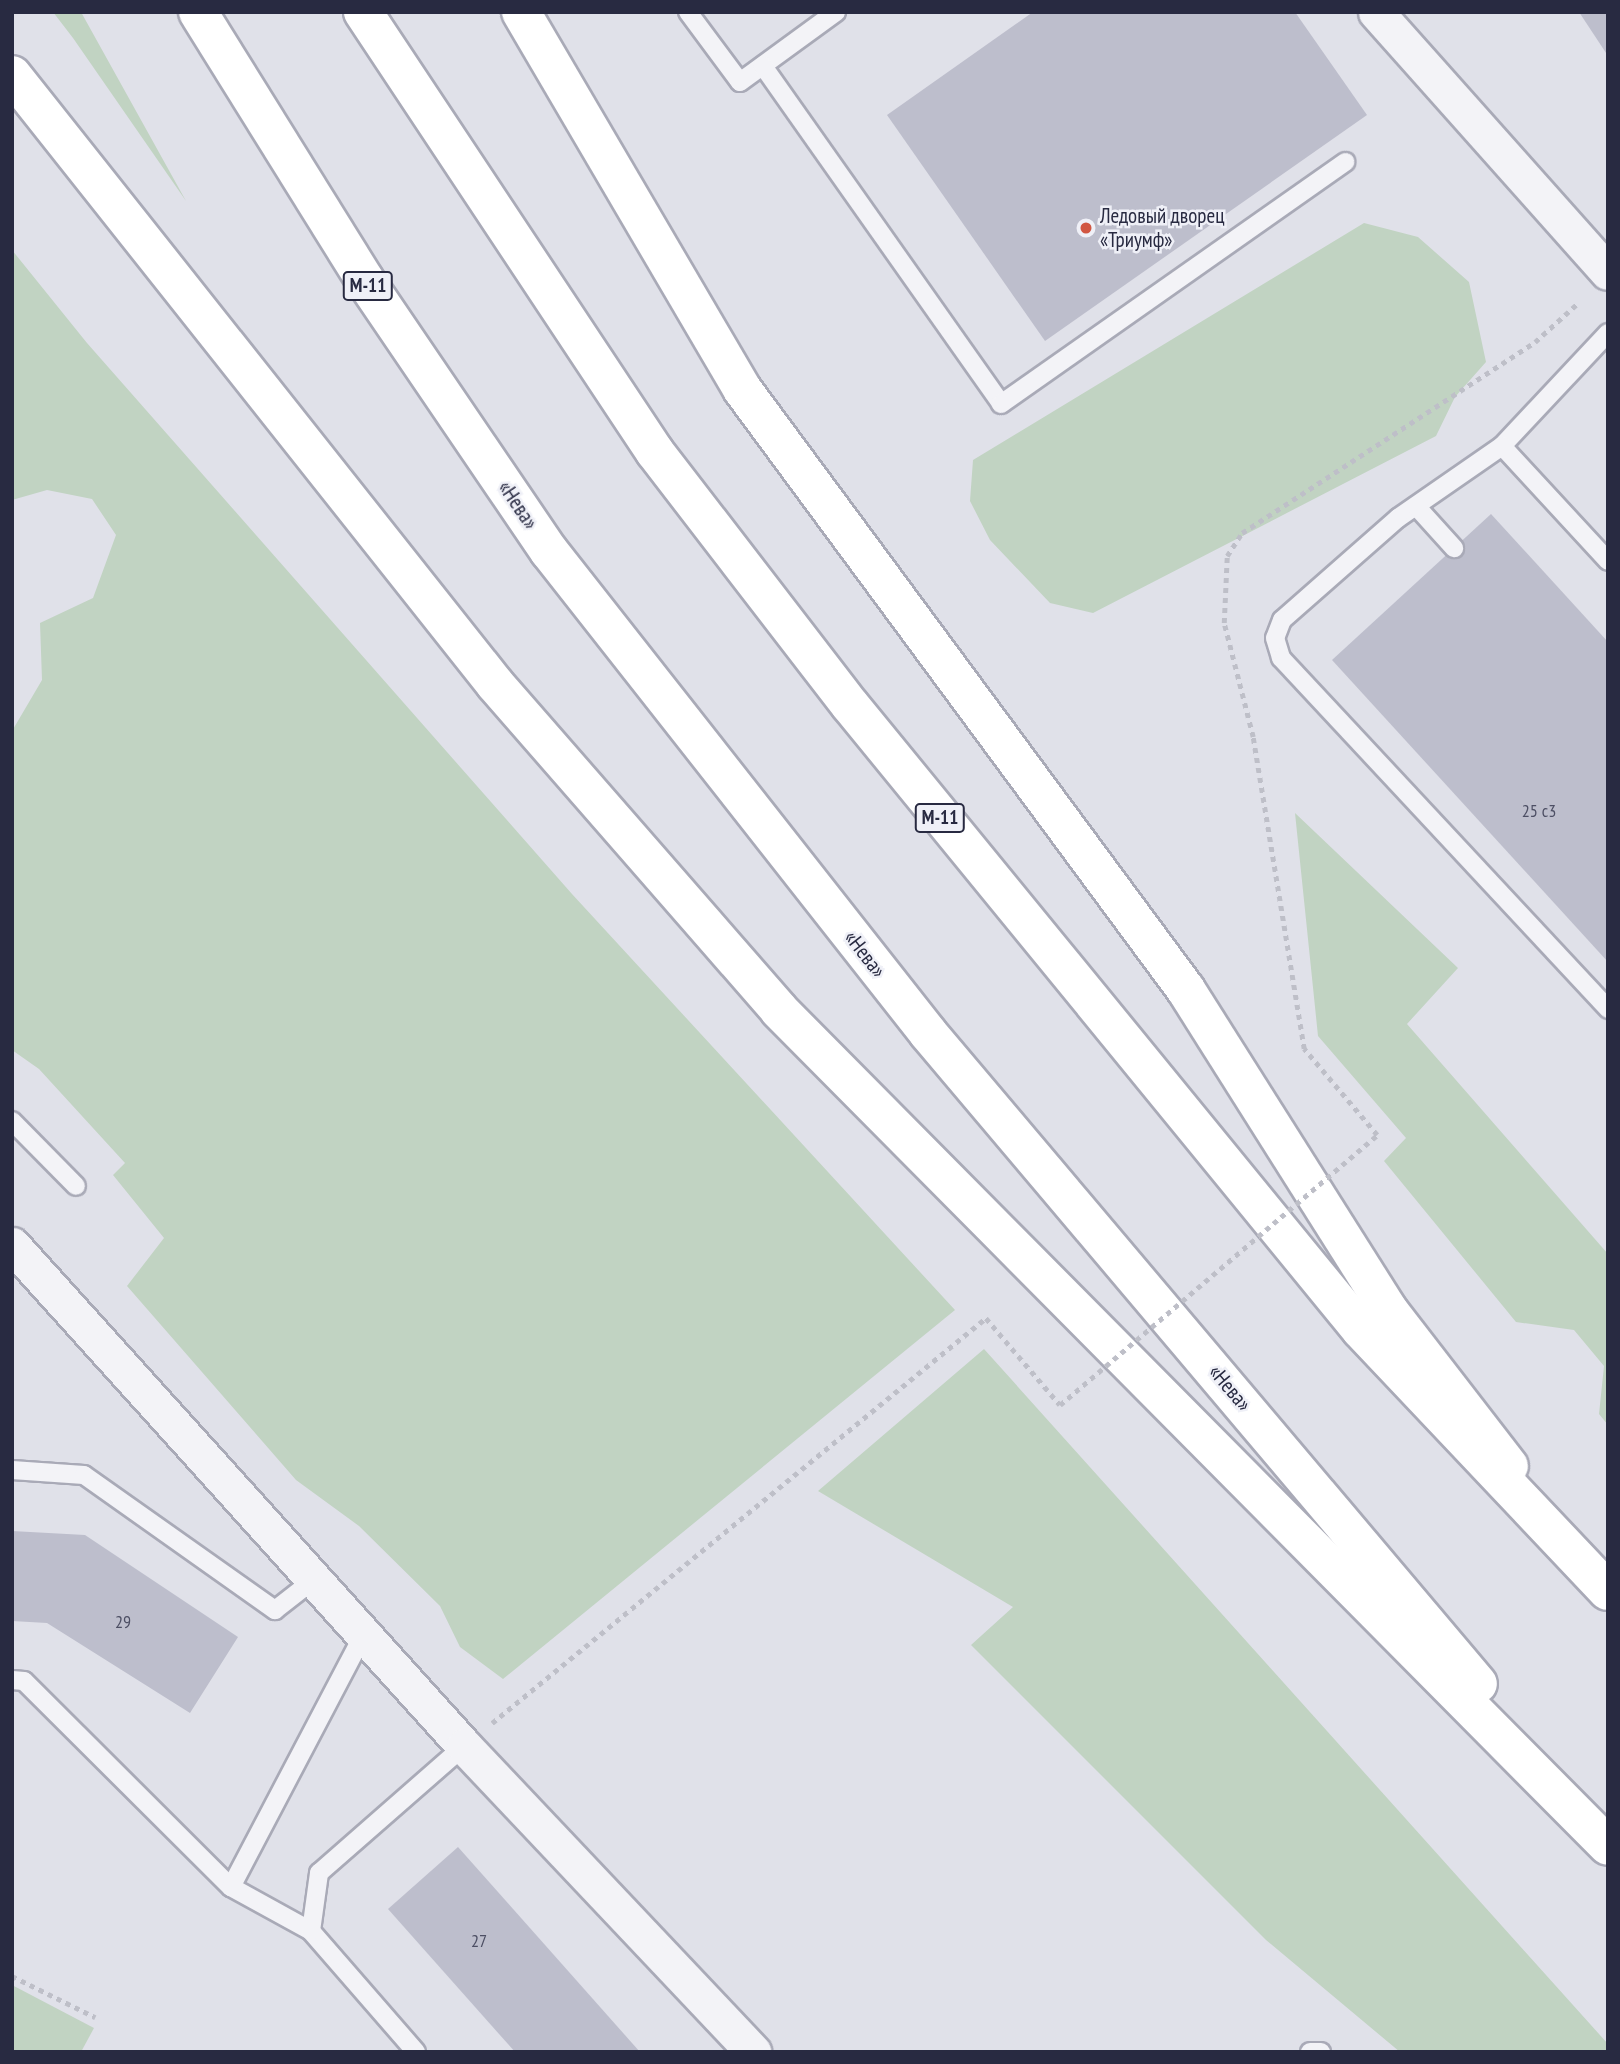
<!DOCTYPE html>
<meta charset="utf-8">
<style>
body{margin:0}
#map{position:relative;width:1620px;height:2064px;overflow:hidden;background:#e0e1e9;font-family:"PT Sans Narrow",sans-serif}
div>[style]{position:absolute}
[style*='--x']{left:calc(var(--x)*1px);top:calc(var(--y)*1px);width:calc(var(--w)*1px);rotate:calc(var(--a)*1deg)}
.green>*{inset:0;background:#c1d3c2}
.building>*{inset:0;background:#bdbecc}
.path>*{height:4.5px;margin-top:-2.25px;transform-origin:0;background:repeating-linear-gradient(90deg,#bebfc8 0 5px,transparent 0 10px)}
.roads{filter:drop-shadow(2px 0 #a9aab7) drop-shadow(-2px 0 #a9aab7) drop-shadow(0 2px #a9aab7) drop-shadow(0 -2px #a9aab7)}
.lane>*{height:18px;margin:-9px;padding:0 9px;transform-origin:9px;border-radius:9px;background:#f3f3f7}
.street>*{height:35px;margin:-17.5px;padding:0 17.5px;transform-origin:17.5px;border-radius:17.5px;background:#f3f3f7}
.secondary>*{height:38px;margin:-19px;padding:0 19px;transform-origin:19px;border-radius:19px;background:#fff}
.highway>*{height:38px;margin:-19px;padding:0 19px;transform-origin:19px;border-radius:19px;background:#fff}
.path-bridge>*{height:4.5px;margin-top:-2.25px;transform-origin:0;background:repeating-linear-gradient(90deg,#bebfc8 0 5px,transparent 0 10px)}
.dots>*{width:19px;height:19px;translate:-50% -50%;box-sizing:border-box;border:4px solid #eff0f7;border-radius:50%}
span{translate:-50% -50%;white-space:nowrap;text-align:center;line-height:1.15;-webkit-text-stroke:5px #eff0f7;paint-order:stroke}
.number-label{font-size:18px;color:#4d4f64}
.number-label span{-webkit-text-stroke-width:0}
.shield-label span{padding:2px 5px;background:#eff0f7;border:2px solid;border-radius:5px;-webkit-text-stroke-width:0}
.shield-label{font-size:19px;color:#282a41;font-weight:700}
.poi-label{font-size:21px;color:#282a41}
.left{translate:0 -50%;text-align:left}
.street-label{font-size:21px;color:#282a41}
.frame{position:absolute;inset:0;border:14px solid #282a41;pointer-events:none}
</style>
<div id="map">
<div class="green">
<i style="clip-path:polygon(53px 12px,81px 12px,186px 201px,73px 38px)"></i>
<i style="clip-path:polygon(1364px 223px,1418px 237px,1469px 282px,1486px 362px,1455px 397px,1436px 436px,1093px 613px,1050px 603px,990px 540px,970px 501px,973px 460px)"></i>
<i style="clip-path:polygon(12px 250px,87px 343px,572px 894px,955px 1310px,503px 1679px,460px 1647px,440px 1606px,359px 1526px,296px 1480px,127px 1286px,164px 1238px,113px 1175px,125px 1163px,39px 1069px,12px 1050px,12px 731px,42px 680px,40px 623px,93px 598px,116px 535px,92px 499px,47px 490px,12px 500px)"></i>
<i style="clip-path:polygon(1295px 813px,1458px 968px,1407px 1024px,1608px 1254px,1608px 1425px,1599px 1414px,1604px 1366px,1574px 1330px,1516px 1322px,1384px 1161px,1406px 1138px,1318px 1036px)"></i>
<i style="clip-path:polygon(984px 1349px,1608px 2044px,1608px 2052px,1400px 2052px,1266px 1940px,971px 1645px,1013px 1607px,818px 1491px)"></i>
<i style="clip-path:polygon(12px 1985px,94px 2028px,81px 2052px,12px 2052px)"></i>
</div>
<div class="building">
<i style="clip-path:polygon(1033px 12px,1295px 12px,1367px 115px,1045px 341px,887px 115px)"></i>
<i style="clip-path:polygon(1579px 12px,1608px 12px,1608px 56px)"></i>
<i style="clip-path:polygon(1491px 514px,1608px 642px,1608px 962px,1332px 660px)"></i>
<i style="clip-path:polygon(12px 1531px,85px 1535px,238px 1637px,190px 1713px,47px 1623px,12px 1621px)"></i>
<i style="clip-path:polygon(458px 1847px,640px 2052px,515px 2052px,388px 1909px)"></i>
</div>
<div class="path">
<i style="--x:1377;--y:1135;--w:113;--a:-130.3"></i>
<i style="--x:1304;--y:1049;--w:316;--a:-99.3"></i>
<i style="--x:1253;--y:737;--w:118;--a:-104.3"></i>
<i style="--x:1224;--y:623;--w:67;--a:-87.4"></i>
<i style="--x:1227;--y:556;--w:27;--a:-57"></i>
<i style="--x:1242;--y:533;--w:350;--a:-33.1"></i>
<i style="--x:1535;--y:342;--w:57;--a:-42.1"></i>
<i style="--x:492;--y:1723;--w:639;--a:-39.35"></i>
<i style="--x:986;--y:1318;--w:114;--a:49.6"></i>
<i style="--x:12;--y:1976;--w:93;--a:26.3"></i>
</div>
<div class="roads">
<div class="lane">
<i style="--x:688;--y:12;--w:87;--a:53.4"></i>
<i style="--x:740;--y:82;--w:119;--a:-36.1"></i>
<i style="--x:763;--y:66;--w:413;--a:54.8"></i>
<i style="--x:1001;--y:404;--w:421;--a:-35.1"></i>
<i style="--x:1608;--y:333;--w:155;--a:133.2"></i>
<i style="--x:1502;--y:446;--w:126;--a:145.3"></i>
<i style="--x:1398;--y:518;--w:154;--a:138.7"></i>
<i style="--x:1282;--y:620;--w:19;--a:111"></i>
<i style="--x:1275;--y:638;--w:21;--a:73"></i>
<i style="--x:1281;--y:658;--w:480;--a:47"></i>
<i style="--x:1502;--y:446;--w:156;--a:47.3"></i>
<i style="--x:1416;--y:506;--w:57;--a:47.9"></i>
<i style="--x:12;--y:1121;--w:91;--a:45.4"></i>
<i style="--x:12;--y:1470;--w:72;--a:4"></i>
<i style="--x:84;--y:1475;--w:234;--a:35.3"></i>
<i style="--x:275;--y:1610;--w:52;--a:-38"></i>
<i style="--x:12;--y:1680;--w:12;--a:5"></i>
<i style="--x:24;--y:1681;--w:292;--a:44.9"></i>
<i style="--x:231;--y:1887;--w:286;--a:-62.3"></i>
<i style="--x:231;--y:1887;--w:91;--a:28.8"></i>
<i style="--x:416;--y:2052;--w:160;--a:-131"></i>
<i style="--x:311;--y:1931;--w:59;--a:-82.1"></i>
<i style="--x:319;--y:1873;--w:193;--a:-41.2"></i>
<i style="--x:1310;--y:2052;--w:11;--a:0"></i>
</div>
<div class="street">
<i style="--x:1376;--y:12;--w:348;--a:48.3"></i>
<i style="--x:12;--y:1245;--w:675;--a:47.94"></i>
<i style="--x:464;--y:1746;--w:421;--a:46.6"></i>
</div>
<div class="secondary">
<i style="--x:521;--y:12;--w:437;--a:59.6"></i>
<i style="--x:742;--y:389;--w:747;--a:53.54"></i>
<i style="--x:1186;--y:990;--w:380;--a:57.7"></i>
<i style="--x:1389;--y:1311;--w:196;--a:52.3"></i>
</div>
<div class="highway">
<i style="--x:198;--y:12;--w:314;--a:58.1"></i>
<i style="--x:364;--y:279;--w:329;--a:55.8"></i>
<i style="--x:549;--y:551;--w:613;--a:51.82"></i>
<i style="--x:928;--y:1033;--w:852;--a:49.81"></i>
<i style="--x:363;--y:12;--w:528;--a:56.43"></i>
<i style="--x:655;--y:452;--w:319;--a:52.4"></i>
<i style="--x:850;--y:705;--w:807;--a:50.73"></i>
<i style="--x:1361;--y:1330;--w:359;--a:46.6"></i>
<i style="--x:12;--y:75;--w:777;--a:51.58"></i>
<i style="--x:495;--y:684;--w:432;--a:48.9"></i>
<i style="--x:779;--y:1010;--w:1177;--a:45.24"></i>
</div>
</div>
<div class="path-bridge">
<i style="--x:1060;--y:1405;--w:416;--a:-40.4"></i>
</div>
<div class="dots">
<i style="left:1086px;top:228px;background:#d15642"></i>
</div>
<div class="number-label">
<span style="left:1539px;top:811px">25 с3</span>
<span style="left:123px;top:1622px">29</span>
<span style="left:479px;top:1941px">27</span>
</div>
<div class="shield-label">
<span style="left:368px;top:286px">М-11</span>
<span style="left:940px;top:818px">М-11</span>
</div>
<div class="poi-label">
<span class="left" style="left:1100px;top:228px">Ледовый дворец<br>«Триумф»</span>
</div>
<div class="street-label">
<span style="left:518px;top:505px;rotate:56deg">«Нева»</span>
<span style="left:865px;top:954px;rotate:52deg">«Нева»</span>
<span style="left:1230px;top:1388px;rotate:50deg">«Нева»</span>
</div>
<div class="frame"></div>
</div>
